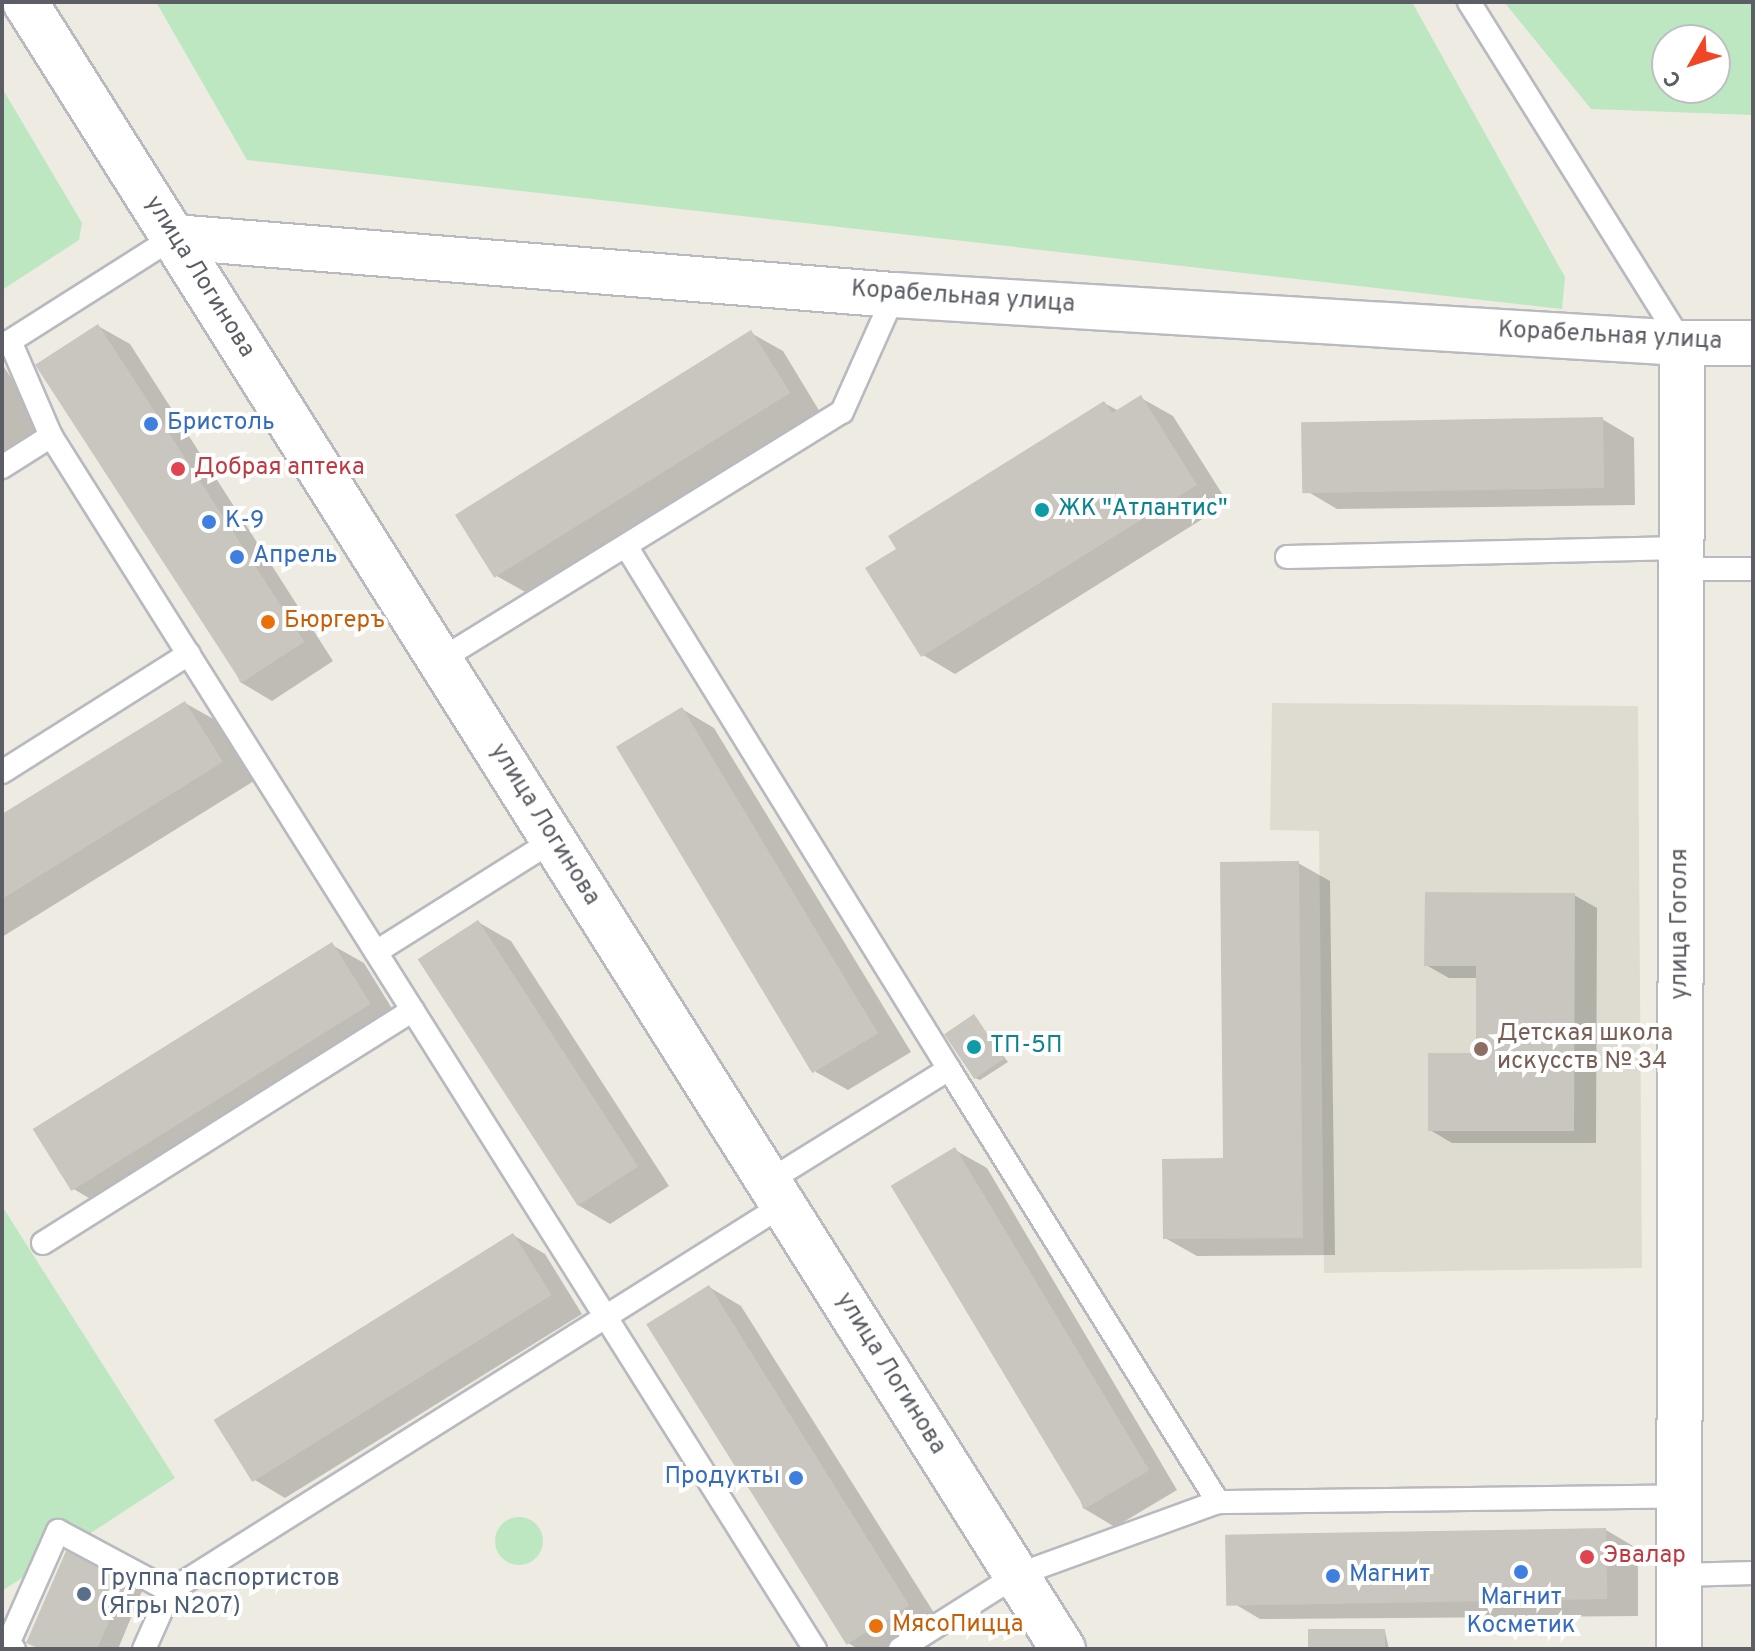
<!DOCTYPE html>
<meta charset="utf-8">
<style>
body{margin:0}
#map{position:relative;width:1755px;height:1651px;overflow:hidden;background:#eeece2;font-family:Overpass,sans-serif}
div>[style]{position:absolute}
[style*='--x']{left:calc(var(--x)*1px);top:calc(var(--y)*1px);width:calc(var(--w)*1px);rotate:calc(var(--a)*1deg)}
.education>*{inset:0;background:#dedcd1}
.green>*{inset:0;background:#bde7c1}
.round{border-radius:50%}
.shadow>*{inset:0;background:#0003}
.building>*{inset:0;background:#c9c6bf;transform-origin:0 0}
.roads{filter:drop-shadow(2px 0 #b8babf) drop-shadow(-2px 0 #b8babf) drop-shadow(0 2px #b8babf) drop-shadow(0 -2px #b8babf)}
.service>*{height:22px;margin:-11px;padding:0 11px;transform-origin:11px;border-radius:11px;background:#fff}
.minor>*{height:44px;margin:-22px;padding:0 22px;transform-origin:22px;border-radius:22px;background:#fff}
.secondary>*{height:44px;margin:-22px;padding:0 22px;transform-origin:22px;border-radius:22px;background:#fff}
.dots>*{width:22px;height:22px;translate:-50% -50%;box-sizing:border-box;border:4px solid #fff;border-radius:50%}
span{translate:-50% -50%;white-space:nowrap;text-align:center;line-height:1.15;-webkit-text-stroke:8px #fff;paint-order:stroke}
.street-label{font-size:24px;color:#5b5e64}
.shop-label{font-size:24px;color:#366cbe}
.left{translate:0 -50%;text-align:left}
.right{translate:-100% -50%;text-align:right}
.health-label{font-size:24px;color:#be3a42}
.culture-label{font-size:24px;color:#0d838f}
.food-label{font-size:24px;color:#c56008}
.education-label{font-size:24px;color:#785e54}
.service-label{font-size:24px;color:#4e5e75}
.frame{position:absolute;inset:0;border:4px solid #5b5e64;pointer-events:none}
.north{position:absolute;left:1651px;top:24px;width:80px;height:80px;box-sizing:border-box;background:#fff;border:2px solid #bdbfc1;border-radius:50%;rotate:231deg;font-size:22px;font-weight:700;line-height:32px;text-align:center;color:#5b5e64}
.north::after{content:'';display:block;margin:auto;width:28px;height:36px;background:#f04626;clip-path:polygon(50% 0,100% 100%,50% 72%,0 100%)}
</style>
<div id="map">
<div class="education">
<i style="clip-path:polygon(1272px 703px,1638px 706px,1642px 1268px,1324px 1273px,1319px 831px,1270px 830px)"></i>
</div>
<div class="green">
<i style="clip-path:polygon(156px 2px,1412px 2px,1565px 277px,1562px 309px,247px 160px)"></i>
<i style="clip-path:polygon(evenodd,1504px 2px,1753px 2px,1753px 115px,1591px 109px,1504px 2px,1667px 40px,1715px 40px,1715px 88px,1667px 88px,1667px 40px)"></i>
<i style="clip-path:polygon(2px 88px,82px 223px,79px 240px,2px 290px)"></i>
<i style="clip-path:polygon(2px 1206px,175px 1478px,2px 1591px)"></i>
<i class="round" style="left:495px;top:1517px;width:48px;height:48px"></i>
</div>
<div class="shadow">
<i style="clip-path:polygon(98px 326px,130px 344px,333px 661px,272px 701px,240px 682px)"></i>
<i style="clip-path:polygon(751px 333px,783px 351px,820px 412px,527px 593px,495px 575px)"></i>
<i style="clip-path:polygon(2px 364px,43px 426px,2px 451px)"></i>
<i style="clip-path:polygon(1141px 398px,1173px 416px,1228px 503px,955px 674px,923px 655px,898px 549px,1104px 403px,1119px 411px)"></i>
<i style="clip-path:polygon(1602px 419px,1634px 438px,1635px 505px,1337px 509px,1305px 490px)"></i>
<i style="clip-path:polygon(185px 703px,217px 721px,254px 781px,2px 937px,2px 816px)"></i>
<i style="clip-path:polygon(682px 709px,714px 728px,911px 1052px,848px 1090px,816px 1072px)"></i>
<i style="clip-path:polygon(1298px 863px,1330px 881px,1335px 1255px,1197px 1256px,1165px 1238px,1225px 1160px)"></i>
<i style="clip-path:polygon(1574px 895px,1597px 908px,1596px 1143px,1452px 1143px,1430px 1130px,1478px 1055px,1478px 978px,1449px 978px,1426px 965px)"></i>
<i style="clip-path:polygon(478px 922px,511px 941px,669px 1186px,610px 1224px,578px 1205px)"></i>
<i style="clip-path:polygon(332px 945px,364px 963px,401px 1023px,104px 1207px,72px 1188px)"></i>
<i style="clip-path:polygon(974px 1017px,1008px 1062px,980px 1080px,975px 1078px)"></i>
<i style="clip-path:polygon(955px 1150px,987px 1168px,1177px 1490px,1115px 1527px,1083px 1508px)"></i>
<i style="clip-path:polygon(513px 1235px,545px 1254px,582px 1314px,285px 1498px,253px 1479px)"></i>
<i style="clip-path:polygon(709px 1287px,741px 1306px,941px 1624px,900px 1649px,858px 1649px,848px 1643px)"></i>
<i style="clip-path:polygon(1606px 1530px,1638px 1549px,1638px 1616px,1260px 1619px,1228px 1600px)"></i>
<i style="clip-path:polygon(127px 1580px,143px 1589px,118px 1649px,41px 1649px)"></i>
<i style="clip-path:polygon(1385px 1631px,1389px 1649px,1310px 1649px)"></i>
</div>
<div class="building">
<i style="left:98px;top:324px;width:379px;height:75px;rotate:57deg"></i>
<i style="left:751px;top:330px;width:74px;height:349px;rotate:58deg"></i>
<i style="clip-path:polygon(1141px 395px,1197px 485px,921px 657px,865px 568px,896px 549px,888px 536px,1104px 401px,1112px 413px)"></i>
<i style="left:1603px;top:417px;width:71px;height:302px;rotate:89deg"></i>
<i style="clip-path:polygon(185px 701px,223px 762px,2px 899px,2px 814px)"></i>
<i style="left:682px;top:707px;width:381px;height:77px;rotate:59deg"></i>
<i style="clip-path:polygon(1299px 861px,1303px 1238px,1163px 1239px,1162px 1159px,1223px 1158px,1220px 862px)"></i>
<i style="clip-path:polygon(1425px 892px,1575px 893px,1574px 1131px,1428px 1131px,1428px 1053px,1476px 1053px,1476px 966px,1424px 966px)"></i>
<i style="left:478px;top:920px;width:294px;height:72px;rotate:57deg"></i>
<i style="left:332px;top:942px;width:73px;height:353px;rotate:58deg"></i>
<i style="left:974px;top:1014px;width:54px;height:36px;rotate:56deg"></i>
<i style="left:955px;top:1147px;width:377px;height:75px;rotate:59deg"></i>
<i style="left:513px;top:1233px;width:73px;height:353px;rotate:58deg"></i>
<i style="left:709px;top:1285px;width:378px;height:74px;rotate:58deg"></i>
<i style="left:1606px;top:1528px;width:71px;height:381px;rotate:89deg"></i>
<i style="clip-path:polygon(66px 1551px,128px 1578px,97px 1649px,40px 1649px,26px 1643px)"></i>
<i style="left:1308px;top:1629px;width:77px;height:20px"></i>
</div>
<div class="roads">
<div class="service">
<i style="--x:1469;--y:2;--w:402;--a:58"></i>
<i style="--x:174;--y:237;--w:194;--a:147.6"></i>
<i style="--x:10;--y:341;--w:103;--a:66.7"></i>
<i style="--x:51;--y:436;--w:1434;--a:57.8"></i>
<i style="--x:2;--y:467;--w:58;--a:-32.3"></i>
<i style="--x:626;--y:546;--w:615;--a:58.3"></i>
<i style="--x:1287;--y:557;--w:394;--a:-1.3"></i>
<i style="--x:1681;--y:569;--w:72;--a:0"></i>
<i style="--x:440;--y:660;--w:472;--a:-31.7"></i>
<i style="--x:842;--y:412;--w:128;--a:-66"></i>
<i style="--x:2;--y:772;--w:221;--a:-32.3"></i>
<i style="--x:376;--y:952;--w:210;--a:-32.2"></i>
<i style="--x:769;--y:1181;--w:212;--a:-31.9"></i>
<i style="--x:949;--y:1069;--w:510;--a:58.15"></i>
<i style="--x:1218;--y:1502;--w:461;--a:-0.7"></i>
<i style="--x:43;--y:1243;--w:437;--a:-32.2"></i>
<i style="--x:1679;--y:1575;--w:74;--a:-1.5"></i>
<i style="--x:170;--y:1591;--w:724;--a:-32.2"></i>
<i style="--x:14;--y:1649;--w:8;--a:-157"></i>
<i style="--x:7;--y:1646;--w:126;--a:-66.1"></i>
<i style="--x:58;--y:1531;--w:127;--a:28.2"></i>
<i style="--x:170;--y:1591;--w:64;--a:114.1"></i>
<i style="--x:900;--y:1649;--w:138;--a:-32.3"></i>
<i style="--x:1017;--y:1575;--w:214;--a:-20"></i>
</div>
<div class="minor">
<i style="--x:174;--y:237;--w:722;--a:4.61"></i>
<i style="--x:894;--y:295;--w:789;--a:3.49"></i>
<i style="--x:1682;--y:343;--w:71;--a:0"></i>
<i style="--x:1679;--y:1649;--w:1306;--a:-89.87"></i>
</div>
<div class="secondary">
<i style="--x:25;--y:2;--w:1947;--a:57.78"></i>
</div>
</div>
<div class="dots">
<i style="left:151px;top:424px;background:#3f7fe0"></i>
<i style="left:178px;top:469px;background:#e0444e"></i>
<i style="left:1042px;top:510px;background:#0f9aa8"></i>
<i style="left:209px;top:522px;background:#3f7fe0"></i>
<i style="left:237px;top:557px;background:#3f7fe0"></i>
<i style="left:268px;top:622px;background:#e8710a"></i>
<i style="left:974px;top:1047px;background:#0f9aa8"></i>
<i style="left:1481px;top:1049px;background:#8d6e63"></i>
<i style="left:796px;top:1478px;background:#3f7fe0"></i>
<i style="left:1587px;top:1557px;background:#e0444e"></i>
<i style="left:1521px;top:1572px;background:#3f7fe0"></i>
<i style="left:1333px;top:1576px;background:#3f7fe0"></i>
<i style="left:84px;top:1594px;background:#5c6f8a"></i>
<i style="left:876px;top:1626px;background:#e8710a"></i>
</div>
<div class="street-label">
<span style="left:199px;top:277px;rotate:58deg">улица Логинова</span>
<span style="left:963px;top:298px;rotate:4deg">Корабельная улица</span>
<span style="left:1610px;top:337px;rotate:3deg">Корабельная улица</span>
<span style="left:544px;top:825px;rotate:58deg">улица Логинова</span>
<span style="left:1681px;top:924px;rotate:-90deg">улица Гоголя</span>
<span style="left:890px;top:1374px;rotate:58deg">улица Логинова</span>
</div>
<div class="shop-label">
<span class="left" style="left:167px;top:424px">Бристоль</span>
<span class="left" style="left:225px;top:522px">К-9</span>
<span class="left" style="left:253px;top:557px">Апрель</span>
<span class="right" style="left:780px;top:1478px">Продукты</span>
<span class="left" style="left:1349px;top:1576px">Магнит</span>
<span style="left:1521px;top:1613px">Магнит<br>Косметик</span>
</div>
<div class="health-label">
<span class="left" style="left:194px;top:469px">Добрая аптека</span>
<span class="left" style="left:1603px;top:1557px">Эвалар</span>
</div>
<div class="culture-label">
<span class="left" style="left:1058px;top:510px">ЖК "Атлантис"</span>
<span class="left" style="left:990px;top:1047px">ТП-5П</span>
</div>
<div class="food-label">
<span class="left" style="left:284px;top:622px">Бюргеръ</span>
<span class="left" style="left:892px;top:1626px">МясоПицца</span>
</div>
<div class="education-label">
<span class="left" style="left:1497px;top:1049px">Детская школа<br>искусств № 34</span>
</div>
<div class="service-label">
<span class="left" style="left:100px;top:1594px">Группа паспортистов<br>(Ягры N207)</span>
</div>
<div class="frame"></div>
<div class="north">С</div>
</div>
